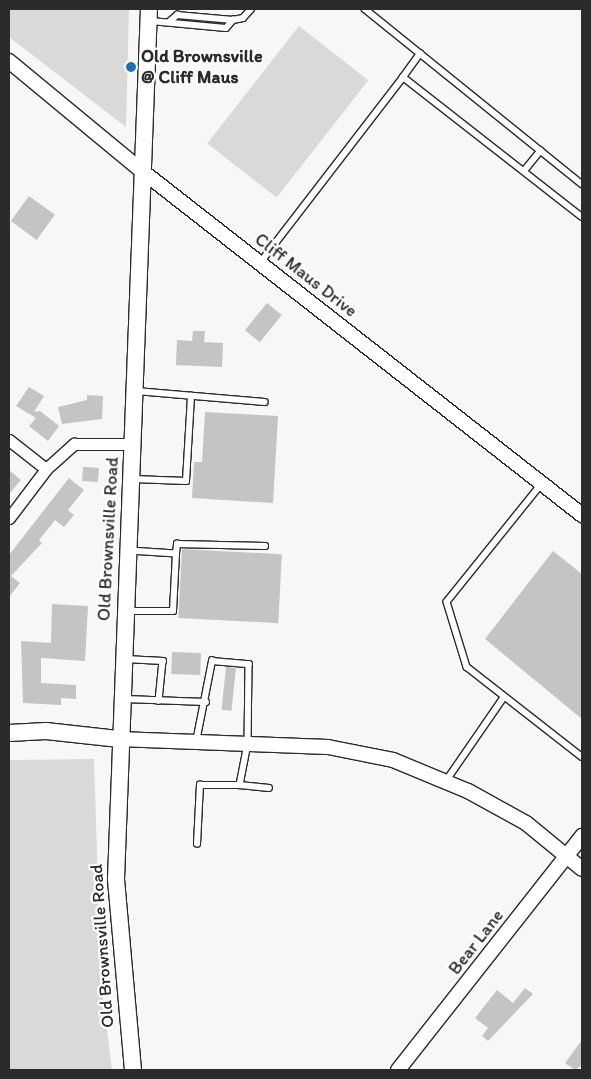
<!DOCTYPE html>
<style>
body{margin:0}
#map{position:relative;width:591px;height:1079px;overflow:hidden;background:#f7f7f7;font-family:Itim,sans-serif}
div>[style]{position:absolute}
[style*='--x']{left:calc(var(--x)*1px);top:calc(var(--y)*1px);width:calc(var(--w)*1px);rotate:calc(var(--a)*1deg)}
.green>*{inset:0;background:#d9d9d9;transform-origin:0 0}
.building>*{inset:0;background:#c4c4c4;transform-origin:0 0}
.roads{filter:drop-shadow(1px 0 #2b2b2b) drop-shadow(-1px 0 #2b2b2b) drop-shadow(0 1px #2b2b2b) drop-shadow(0 -1px #2b2b2b)}
.service>*{height:5.5px;margin:-2.75px;padding:0 2.75px;transform-origin:2.75px;border-radius:2.75px;background:#fff}
.minor>*{height:11px;margin:-5.5px;padding:0 5.5px;transform-origin:5.5px;border-radius:5.5px;background:#fff}
.tertiary>*{height:14px;margin:-7px;padding:0 7px;transform-origin:7px;border-radius:7px;background:#fff}
.secondary>*{height:16px;margin:-8px;padding:0 8px;transform-origin:8px;border-radius:8px;background:#fff}
.dots>*{width:14px;height:14px;translate:-50% -50%;box-sizing:border-box;border:2px solid #fff;border-radius:50%}
span{translate:-50% -50%;white-space:nowrap;text-align:center;line-height:1.15;-webkit-text-stroke:4.5px #fff;paint-order:stroke}
.poi-label{font-size:18px;color:#2b2b2b;font-weight:700}
.left{translate:0 -50%;text-align:left}
.street-label{font-size:18px;color:#2b2b2b}
.frame{position:absolute;inset:0;border:10px solid #2b2b2b;pointer-events:none}
</style>
<div id="map">
<div class="green">
<i style="clip-path:polygon(9px 9px,129px 9px,126px 127px,9px 37px)"></i>
<i style="left:299px;top:26px;width:88px;height:149px;rotate:38deg"></i>
<i style="clip-path:polygon(94px 759px,101px 982px,112px 1070px,9px 1070px,9px 760px)"></i>
</div>
<div class="building">
<i style="left:29px;top:196px;width:32px;height:31px;rotate:36deg"></i>
<i style="left:267px;top:303px;width:19px;height:35px;rotate:39deg"></i>
<i style="clip-path:polygon(193px 331px,205px 331px,204px 342px,223px 343px,222px 367px,176px 365px,177px 340px,192px 341px)"></i>
<i style="clip-path:polygon(29px 387px,44px 396px,34px 412px,40px 411px,59px 426px,48px 441px,29px 426px,36px 418px,16px 406px)"></i>
<i style="clip-path:polygon(87px 395px,103px 396px,102px 419px,62px 424px,58px 407px,87px 400px)"></i>
<i style="clip-path:polygon(205px 412px,278px 416px,273px 503px,192px 498px,194px 462px,202px 462px)"></i>
<i style="left:83px;top:467px;width:16px;height:14px;rotate:4deg"></i>
<i style="clip-path:polygon(9px 470px,21px 480px,9px 494px)"></i>
<i style="clip-path:polygon(69px 478px,84px 490px,68px 510px,74px 515px,64px 527px,55px 520px,39px 540px,42px 543px,11px 576px,20px 583px,9px 597px,9px 555px)"></i>
<i style="left:182px;top:549px;width:100px;height:69px;rotate:3deg"></i>
<i style="clip-path:polygon(553px 551px,582px 574px,582px 719px,485px 639px)"></i>
<i style="clip-path:polygon(52px 604px,88px 606px,85px 661px,41px 658px,41px 683px,76px 685px,76px 699px,61px 698px,61px 705px,23px 703px,21px 641px,51px 643px)"></i>
<i style="left:172px;top:652px;width:29px;height:22px;rotate:2deg"></i>
<i style="left:226px;top:667px;width:10px;height:43px;rotate:6deg"></i>
<i style="clip-path:polygon(525px 988px,533px 994px,488px 1041px,482px 1036px,488px 1028px,475px 1018px,497px 990px,513px 1003px)"></i>
<i style="clip-path:polygon(582px 1040px,582px 1065px,575px 1070px,565px 1063px)"></i>
</div>
<div class="roads">
<div class="service">
<i style="--x:365;--y:9;--w:279;--a:38.9"></i>
<i style="--x:151;--y:21;--w:75;--a:5.3"></i>
<i style="--x:226;--y:28;--w:11;--a:-49"></i>
<i style="--x:169;--y:22;--w:11;--a:-41"></i>
<i style="--x:177;--y:15;--w:56;--a:5.1"></i>
<i style="--x:233;--y:20;--w:10;--a:-11"></i>
<i style="--x:243;--y:18;--w:12;--a:-48"></i>
<i style="--x:403;--y:77;--w:29;--a:-54"></i>
<i style="--x:524;--y:171;--w:26;--a:-51"></i>
<i style="--x:260;--y:263;--w:235;--a:-52.4"></i>
<i style="--x:403;--y:77;--w:227;--a:38"></i>
<i style="--x:136;--y:391;--w:129;--a:4.9"></i>
<i style="--x:133;--y:479;--w:53;--a:2.2"></i>
<i style="--x:186;--y:481;--w:85;--a:-86.6"></i>
<i style="--x:542;--y:484;--w:151;--a:128.8"></i>
<i style="--x:447;--y:602;--w:68;--a:72.9"></i>
<i style="--x:467;--y:667;--w:146;--a:38"></i>
<i style="--x:176;--y:554;--w:10;--a:-84"></i>
<i style="--x:177;--y:544;--w:88;--a:1.3"></i>
<i style="--x:126;--y:611;--w:47;--a:0"></i>
<i style="--x:173;--y:611;--w:57;--a:-87"></i>
<i style="--x:176;--y:554;--w:46;--a:-176.3"></i>
<i style="--x:125;--y:659;--w:38;--a:3"></i>
<i style="--x:163;--y:661;--w:40;--a:95.7"></i>
<i style="--x:125;--y:699;--w:81;--a:2.1"></i>
<i style="--x:196;--y:742;--w:83;--a:-78.8"></i>
<i style="--x:212;--y:661;--w:37;--a:5"></i>
<i style="--x:249;--y:664;--w:80;--a:90.7"></i>
<i style="--x:248;--y:744;--w:42;--a:101"></i>
<i style="--x:240;--y:785;--w:29;--a:6"></i>
<i style="--x:446;--y:781;--w:102;--a:-55.4"></i>
<i style="--x:197;--y:844;--w:59;--a:-87.1"></i>
<i style="--x:200;--y:785;--w:40;--a:0"></i>
</div>
<div class="minor">
<i style="--x:9;--y:440;--w:47;--a:38.1"></i>
<i style="--x:9;--y:518;--w:61;--a:-52.9"></i>
<i style="--x:46;--y:469;--w:38;--a:-42"></i>
<i style="--x:74;--y:444;--w:58;--a:0"></i>
</div>
<div class="tertiary">
<i style="--x:9;--y:61;--w:173;--a:39.6"></i>
<i style="--x:142;--y:171;--w:559;--a:38.02"></i>
<i style="--x:118;--y:739;--w:210;--a:2.2"></i>
<i style="--x:328;--y:747;--w:66;--a:11.3"></i>
<i style="--x:393;--y:760;--w:81;--a:22.5"></i>
<i style="--x:468;--y:791;--w:66;--a:28.9"></i>
<i style="--x:526;--y:823;--w:72;--a:39.4"></i>
<i style="--x:398;--y:1070;--w:298;--a:-51.8"></i>
</div>
<div class="secondary">
<i style="--x:9;--y:733;--w:37;--a:-3"></i>
<i style="--x:46;--y:731;--w:72;--a:6.3"></i>
<i style="--x:133;--y:1070;--w:192;--a:-95.1"></i>
<i style="--x:116;--y:879;--w:871;--a:-87.83"></i>
</div>
</div>
<div class="dots">
<i style="left:131px;top:67px;background:#1f6fb2"></i>
</div>
<div class="poi-label">
<span class="left" style="left:141px;top:67px">Old Brownsville<br>@ Cliff Maus</span>
</div>
<div class="street-label">
<span style="left:306px;top:275px;rotate:38deg">Cliff Maus Drive</span>
<span style="left:108px;top:539px;rotate:-87deg">Old Brownsville Road</span>
<span style="left:476px;top:942px;rotate:-52deg">Bear Lane</span>
<span style="left:102px;top:946px;rotate:-94deg">Old Brownsville Road</span>
</div>
<div class="frame"></div>
</div>
